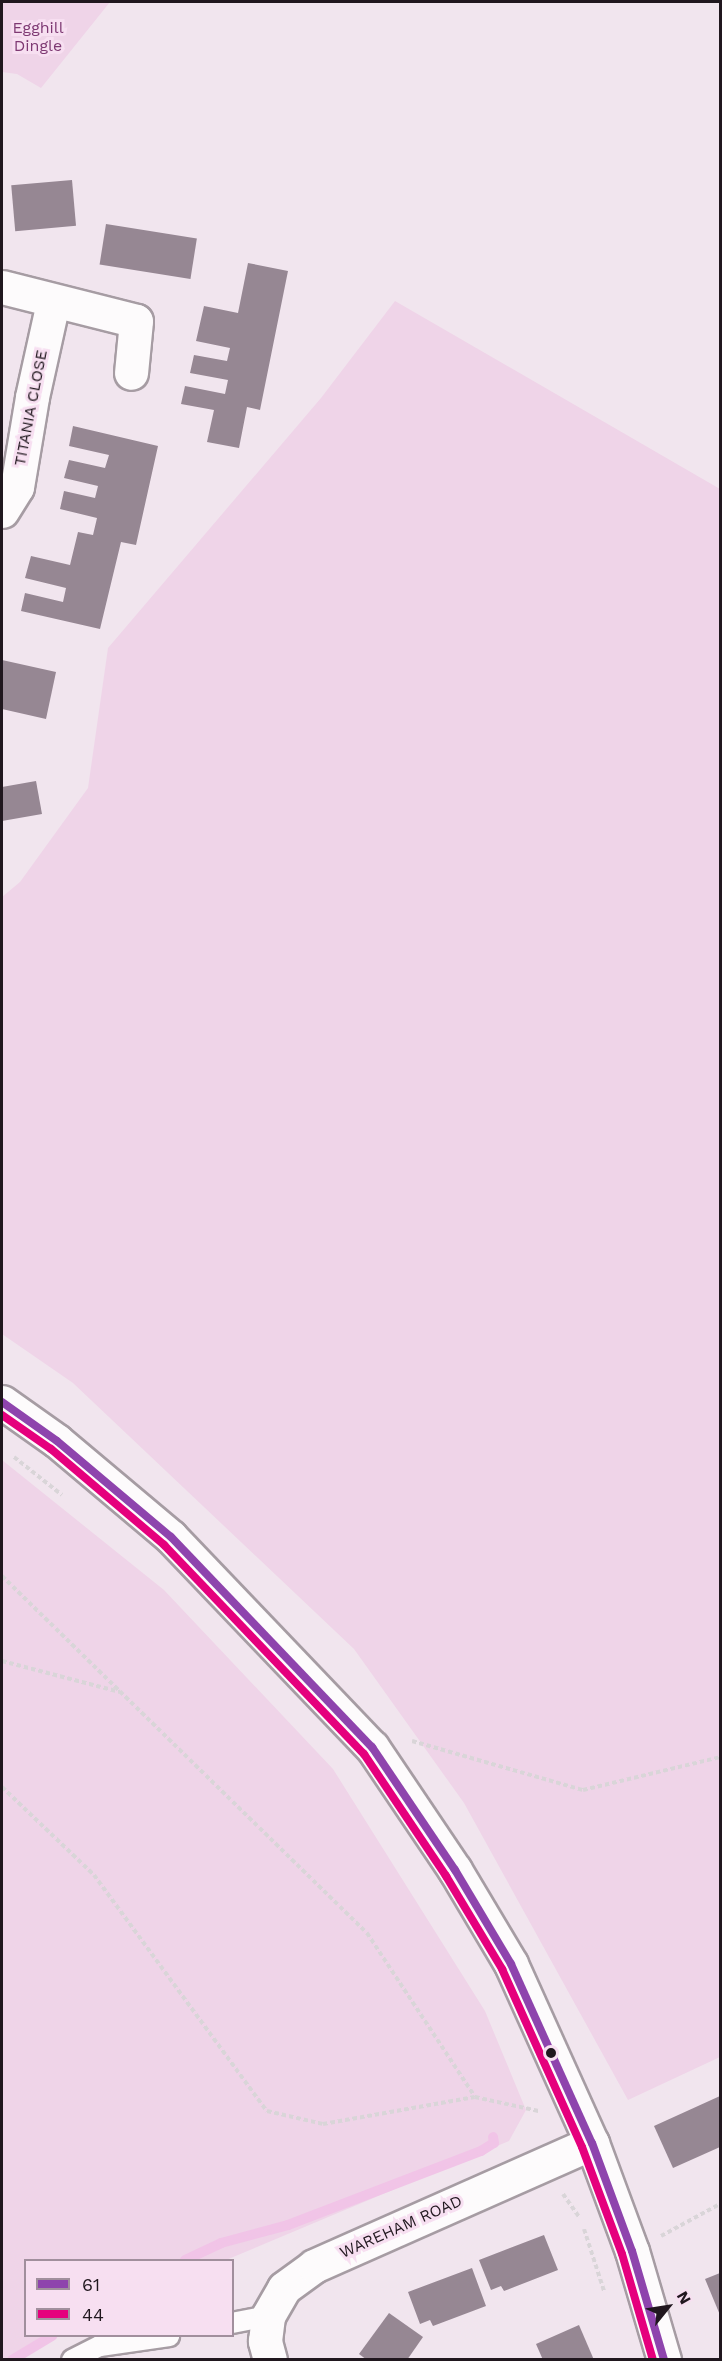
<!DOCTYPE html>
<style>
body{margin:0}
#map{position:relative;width:722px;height:2361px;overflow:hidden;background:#f1e5ee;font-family:"Work Sans",sans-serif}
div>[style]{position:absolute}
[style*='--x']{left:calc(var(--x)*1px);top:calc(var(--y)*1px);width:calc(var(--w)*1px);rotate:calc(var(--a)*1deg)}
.green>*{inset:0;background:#efd4e8}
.stream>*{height:10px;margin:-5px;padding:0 5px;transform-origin:5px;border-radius:5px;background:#f1c4e7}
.building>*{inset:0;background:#968793;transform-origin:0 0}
.path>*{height:4px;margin-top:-2px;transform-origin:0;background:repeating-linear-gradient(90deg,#d9d5d8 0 4.5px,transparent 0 7.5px)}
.roads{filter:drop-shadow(2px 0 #a69ca3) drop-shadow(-2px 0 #a69ca3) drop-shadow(0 2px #a69ca3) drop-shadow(0 -2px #a69ca3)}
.lane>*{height:20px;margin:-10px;padding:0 10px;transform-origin:10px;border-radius:10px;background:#fdfbfc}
.street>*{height:33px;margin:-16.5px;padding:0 16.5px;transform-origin:16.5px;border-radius:16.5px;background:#fdfbfc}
.secondary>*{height:33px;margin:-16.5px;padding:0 16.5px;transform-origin:16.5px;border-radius:16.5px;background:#fdfbfc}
.bus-1>*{height:8px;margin:-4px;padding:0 4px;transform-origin:4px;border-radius:4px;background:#8e44ad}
.bus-2>*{height:8px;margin:-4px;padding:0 4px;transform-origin:4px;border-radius:4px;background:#e5007d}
.dots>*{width:16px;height:16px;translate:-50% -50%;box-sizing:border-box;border:3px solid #f7dff1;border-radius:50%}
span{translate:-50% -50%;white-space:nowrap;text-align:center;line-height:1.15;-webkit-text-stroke:6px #f7dff1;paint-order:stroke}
.park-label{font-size:16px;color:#7e3973}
.street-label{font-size:16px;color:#20171e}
.frame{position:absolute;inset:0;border:3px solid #20171e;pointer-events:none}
.legend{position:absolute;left:24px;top:2259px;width:210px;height:78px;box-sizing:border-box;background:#f7dff1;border:2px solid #a18f9d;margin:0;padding:8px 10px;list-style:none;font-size:18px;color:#20171e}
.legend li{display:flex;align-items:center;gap:12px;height:30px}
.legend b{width:30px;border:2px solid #a18f9d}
.north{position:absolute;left:638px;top:2277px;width:60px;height:60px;-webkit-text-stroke:4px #f7dff1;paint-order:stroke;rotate:60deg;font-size:16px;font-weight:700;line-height:24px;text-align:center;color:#20171e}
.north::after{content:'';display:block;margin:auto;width:21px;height:27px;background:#20171e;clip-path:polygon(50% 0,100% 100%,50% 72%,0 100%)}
</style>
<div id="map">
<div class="green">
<i style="clip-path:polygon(2px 2px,110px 2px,41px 88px,17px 74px,2px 72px)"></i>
<i style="clip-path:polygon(395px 301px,720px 489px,720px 2057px,628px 2100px,464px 1803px,354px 1649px,73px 1383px,2px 1334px,2px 897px,20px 882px,88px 788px,108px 648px,321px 398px)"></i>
<i style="clip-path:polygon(2px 1460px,164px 1590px,333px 1769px,485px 2011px,526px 2110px,509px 2141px,226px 2260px,26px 2260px,26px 2336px,57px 2336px,9px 2360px,2px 2359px)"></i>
</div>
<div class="stream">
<i style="--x:185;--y:2260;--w:40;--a:-25"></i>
<i style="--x:221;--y:2243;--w:69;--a:-15"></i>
<i style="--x:288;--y:2225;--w:207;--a:-21"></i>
<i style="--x:481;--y:2151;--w:15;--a:-32"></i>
<i style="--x:494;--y:2143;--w:6;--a:-99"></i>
<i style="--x:12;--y:2360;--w:47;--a:-31"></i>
</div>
<div class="building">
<i style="left:72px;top:180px;width:46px;height:61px;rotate:85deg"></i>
<i style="left:106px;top:224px;width:92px;height:41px;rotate:9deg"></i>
<i style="clip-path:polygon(248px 263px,288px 271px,260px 410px,247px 407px,239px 448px,207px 442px,214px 410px,181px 404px,185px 386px,225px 394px,228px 380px,190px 373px,194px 355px,227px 361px,230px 348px,196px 341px,204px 306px,238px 313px)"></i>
<i style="clip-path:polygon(73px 426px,158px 446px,136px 545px,121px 542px,100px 629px,21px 611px,25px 593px,63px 602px,66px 588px,25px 578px,31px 556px,70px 565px,78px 532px,93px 535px,97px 518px,60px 509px,64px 491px,95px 498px,98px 486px,64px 478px,69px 460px,105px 468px,109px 455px,69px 446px)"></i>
<i style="clip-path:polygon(2px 660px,56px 672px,46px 719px,2px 709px)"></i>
<i style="clip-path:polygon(36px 781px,42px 814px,2px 821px,2px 787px)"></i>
<i style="clip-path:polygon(720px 2096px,720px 2147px,673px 2168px,654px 2126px)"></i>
<i style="clip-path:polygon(544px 2235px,558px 2270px,504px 2291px,501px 2286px,491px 2290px,479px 2260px)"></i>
<i style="clip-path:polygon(472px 2268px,486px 2306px,433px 2326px,430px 2320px,420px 2324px,408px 2292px)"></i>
<i style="clip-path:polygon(720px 2273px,720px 2315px,705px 2279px)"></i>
<i style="clip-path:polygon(389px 2313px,423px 2337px,407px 2360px,367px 2360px,359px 2354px)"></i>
<i style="clip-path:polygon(579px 2325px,594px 2360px,543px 2360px,536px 2344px)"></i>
</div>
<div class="path">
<i style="--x:14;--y:1457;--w:61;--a:38.4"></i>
<i style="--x:2;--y:1576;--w:511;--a:44.37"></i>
<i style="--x:367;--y:1933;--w:196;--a:56.6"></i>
<i style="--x:475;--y:2097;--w:65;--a:12.5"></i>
<i style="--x:2;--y:1661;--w:122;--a:14.7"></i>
<i style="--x:412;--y:1741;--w:178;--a:16"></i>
<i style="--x:583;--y:1790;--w:141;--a:-13.5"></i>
<i style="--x:2;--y:1787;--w:127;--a:43.7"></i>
<i style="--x:94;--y:1875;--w:293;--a:53.8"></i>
<i style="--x:267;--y:2111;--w:57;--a:13.1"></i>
<i style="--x:323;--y:2124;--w:154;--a:-10.1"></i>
<i style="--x:563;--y:2194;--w:28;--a:55"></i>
<i style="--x:584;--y:2229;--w:65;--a:72.1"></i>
<i style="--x:661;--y:2236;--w:67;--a:-28.5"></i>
</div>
<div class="roads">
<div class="lane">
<i style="--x:232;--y:2323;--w:37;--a:-11"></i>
<i style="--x:72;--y:2360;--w:31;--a:-27"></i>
<i style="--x:100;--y:2346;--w:70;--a:-8.2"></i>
</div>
<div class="street">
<i style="--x:2;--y:287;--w:138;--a:14.2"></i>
<i style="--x:136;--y:321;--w:52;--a:95.5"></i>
<i style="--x:2;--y:511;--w:28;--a:-58"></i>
<i style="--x:17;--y:487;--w:91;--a:-80.5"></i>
<i style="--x:32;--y:397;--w:97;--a:-77.5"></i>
<i style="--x:270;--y:2360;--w:20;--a:-105"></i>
<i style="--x:265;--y:2341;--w:25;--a:-83"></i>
<i style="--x:268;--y:2316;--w:32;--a:-60"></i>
<i style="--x:284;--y:2288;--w:37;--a:-36"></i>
<i style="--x:314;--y:2266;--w:304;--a:-23.9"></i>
</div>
<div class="secondary">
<i style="--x:2;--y:1402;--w:67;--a:35.3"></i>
<i style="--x:57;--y:1441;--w:149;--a:40.1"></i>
<i style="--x:171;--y:1537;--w:291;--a:46.3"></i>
<i style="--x:372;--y:1747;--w:148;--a:56"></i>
<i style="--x:455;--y:1870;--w:109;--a:59.2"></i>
<i style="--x:511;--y:1964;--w:196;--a:65.7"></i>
<i style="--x:592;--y:2143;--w:115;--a:69.7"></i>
<i style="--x:632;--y:2251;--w:114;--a:73.6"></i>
</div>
</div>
<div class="bus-1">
<i style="--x:2;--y:1402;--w:67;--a:35.3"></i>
<i style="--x:57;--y:1441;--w:149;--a:40.1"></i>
<i style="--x:171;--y:1537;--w:291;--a:46.3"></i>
<i style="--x:372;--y:1747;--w:148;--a:56"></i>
<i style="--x:455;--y:1870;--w:109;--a:59.2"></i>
<i style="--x:511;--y:1964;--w:196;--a:65.7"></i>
<i style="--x:592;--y:2143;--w:115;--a:69.7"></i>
<i style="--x:632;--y:2251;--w:114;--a:73.6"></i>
</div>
<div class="bus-2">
<i style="--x:2;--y:1415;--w:60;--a:34.8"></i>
<i style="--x:51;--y:1449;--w:148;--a:40.3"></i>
<i style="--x:164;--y:1545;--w:289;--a:46.3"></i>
<i style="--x:364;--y:1754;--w:147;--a:56.1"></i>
<i style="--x:446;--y:1876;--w:109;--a:58.9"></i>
<i style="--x:502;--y:1969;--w:195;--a:65.8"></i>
<i style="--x:582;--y:2147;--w:114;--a:69.5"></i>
<i style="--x:622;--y:2254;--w:110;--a:73.7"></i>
</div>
<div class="dots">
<i style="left:551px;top:2053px;background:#20171e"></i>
</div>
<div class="park-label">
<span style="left:38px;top:37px">Egghill<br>Dingle</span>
</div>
<div class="street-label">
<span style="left:31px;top:408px;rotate:-79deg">TITANIA CLOSE</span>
<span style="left:401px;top:2227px;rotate:-24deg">WAREHAM ROAD</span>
</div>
<div class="frame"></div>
<ul class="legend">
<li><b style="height:8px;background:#8e44ad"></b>61</li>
<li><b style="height:8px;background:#e5007d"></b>44</li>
</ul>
<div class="north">N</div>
</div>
